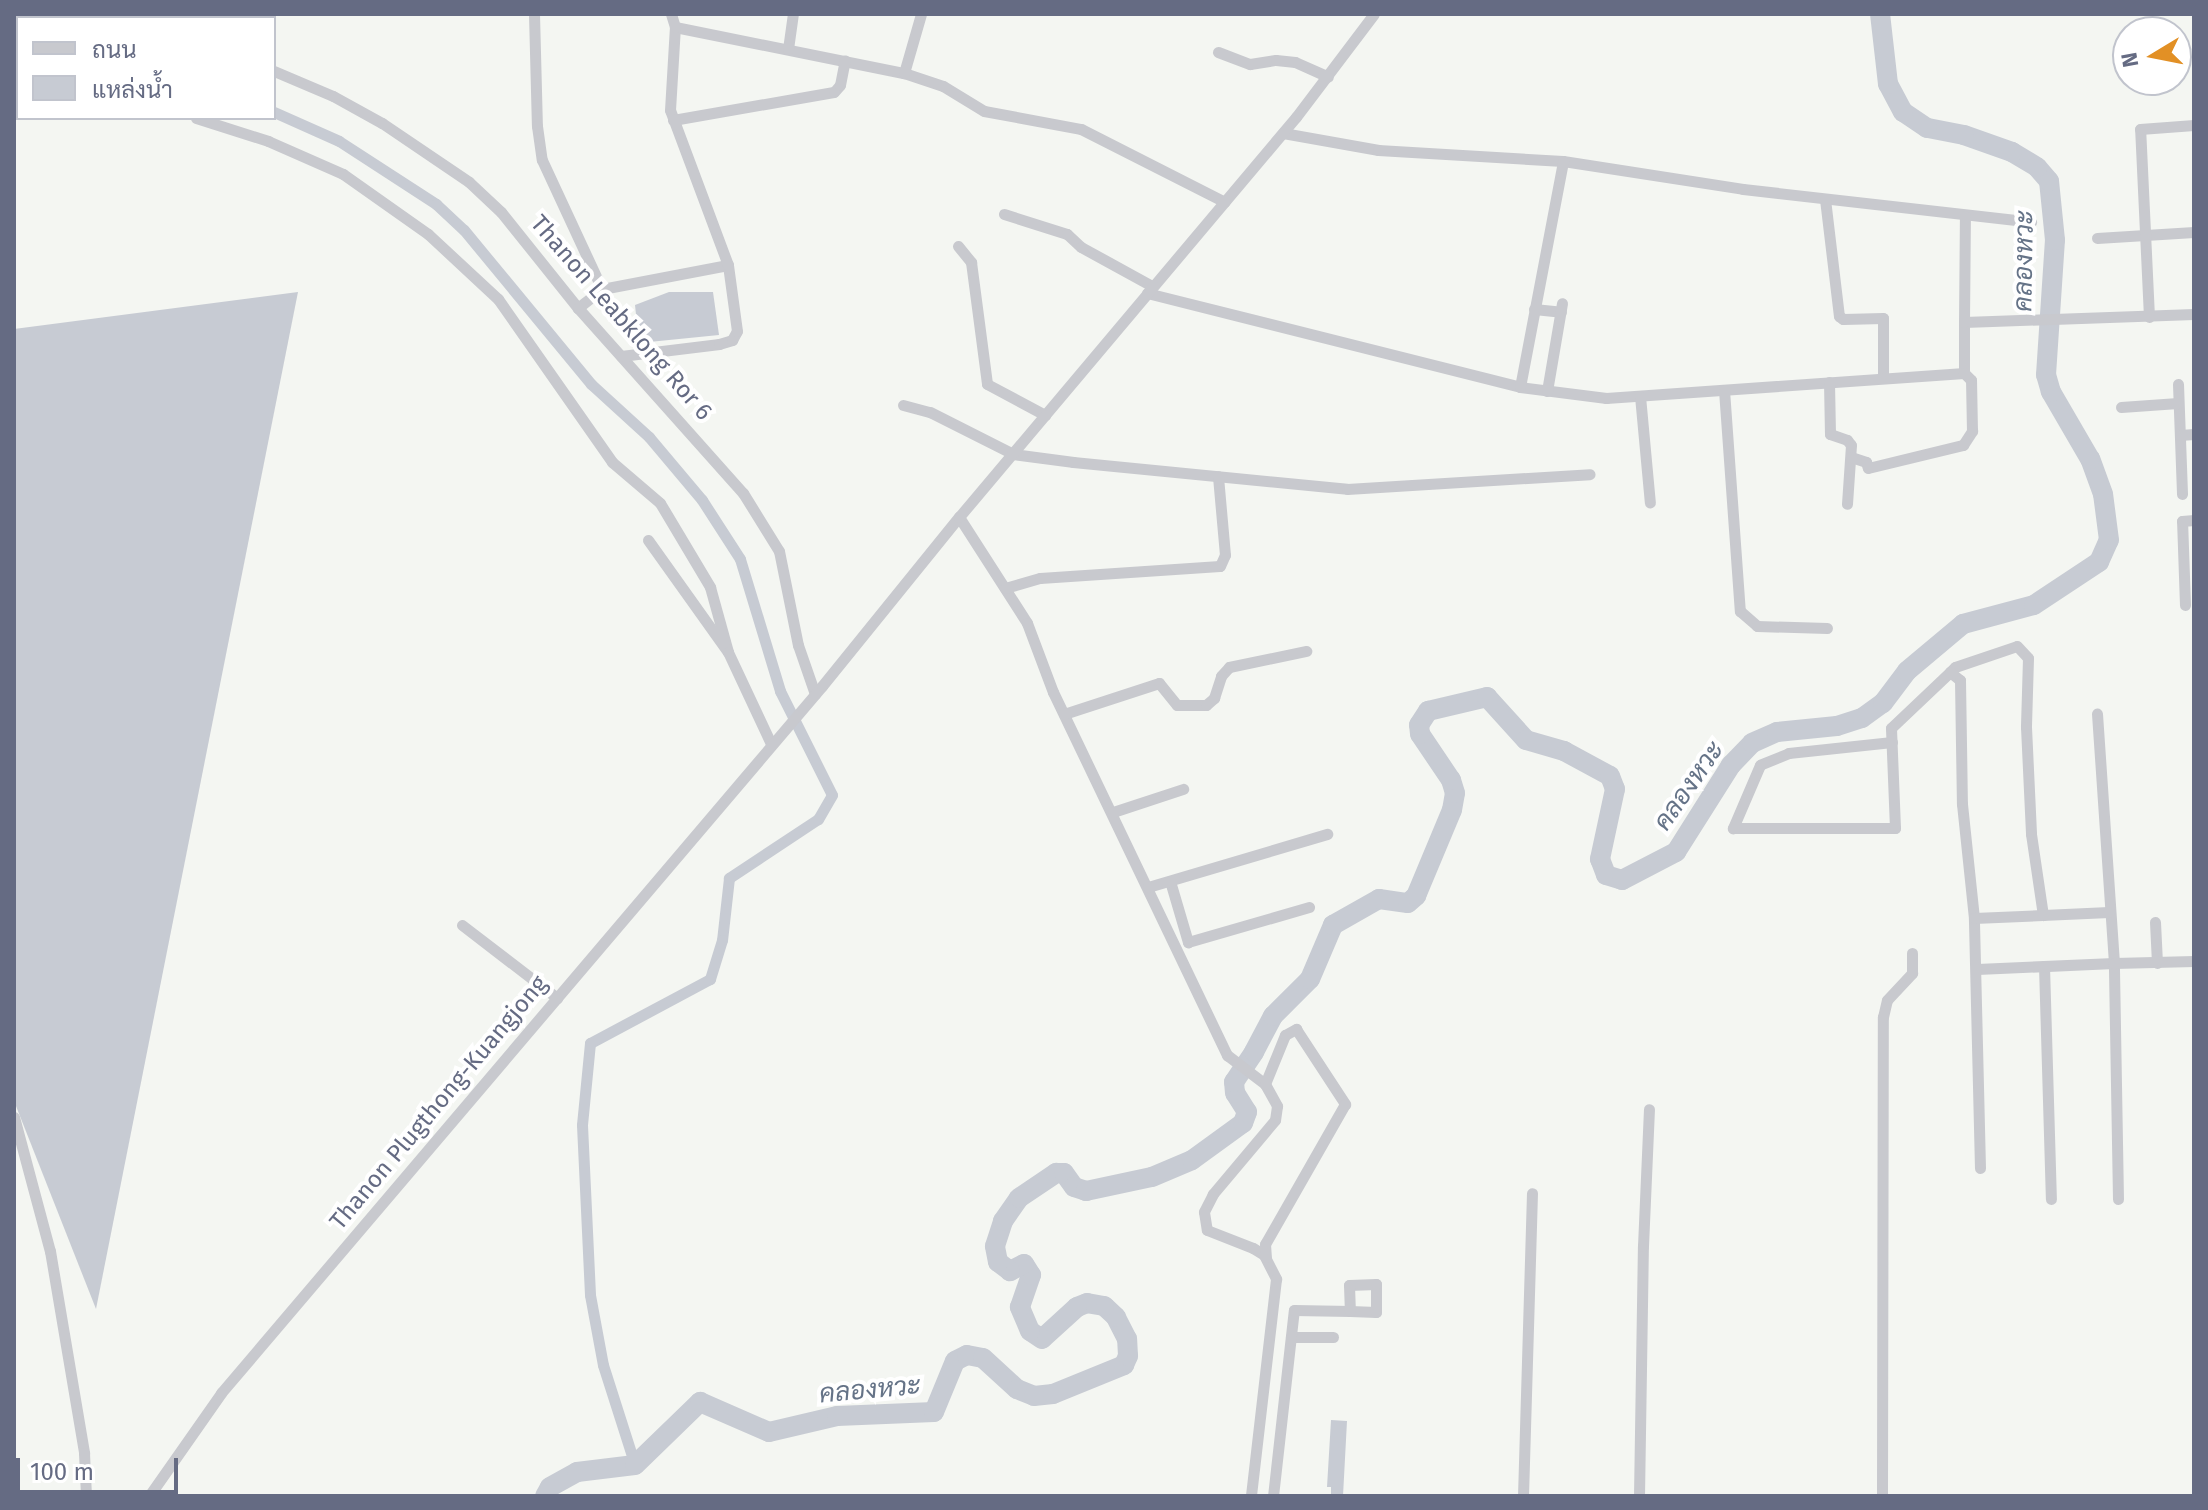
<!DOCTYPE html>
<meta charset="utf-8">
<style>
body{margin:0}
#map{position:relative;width:2208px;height:1510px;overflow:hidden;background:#f4f6f2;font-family:"Fira Sans",Sarabun,sans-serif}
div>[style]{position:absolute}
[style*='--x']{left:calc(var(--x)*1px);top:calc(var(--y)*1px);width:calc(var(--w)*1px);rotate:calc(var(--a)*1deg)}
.water>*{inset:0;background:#c7cbd3}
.canal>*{height:11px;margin:-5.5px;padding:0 5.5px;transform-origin:5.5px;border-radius:5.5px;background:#c7cbd3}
.river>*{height:20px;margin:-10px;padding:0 10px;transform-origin:10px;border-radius:10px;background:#c7cbd3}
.minor>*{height:11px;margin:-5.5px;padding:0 5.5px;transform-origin:5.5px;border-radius:5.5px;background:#c8c9ce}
span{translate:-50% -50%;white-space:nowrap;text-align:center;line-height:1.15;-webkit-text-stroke:8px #fff;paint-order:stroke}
.street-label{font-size:24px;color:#656b83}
.water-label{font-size:26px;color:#657387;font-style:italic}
.frame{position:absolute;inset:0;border:16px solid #656b83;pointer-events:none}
.legend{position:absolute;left:16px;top:16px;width:260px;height:104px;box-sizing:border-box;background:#fff;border:2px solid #c1c4cd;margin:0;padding:10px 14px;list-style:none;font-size:24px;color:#656b83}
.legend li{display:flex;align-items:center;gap:16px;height:40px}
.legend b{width:40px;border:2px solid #c1c4cd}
.north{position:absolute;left:2112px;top:16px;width:80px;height:80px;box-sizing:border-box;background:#fff;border:2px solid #c1c4cd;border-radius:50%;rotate:260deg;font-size:22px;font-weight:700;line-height:32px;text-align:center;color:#656b83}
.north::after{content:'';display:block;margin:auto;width:28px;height:36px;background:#e29025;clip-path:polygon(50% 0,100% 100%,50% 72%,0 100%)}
.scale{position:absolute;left:16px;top:1458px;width:162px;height:36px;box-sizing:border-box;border:4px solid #656b83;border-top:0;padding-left:10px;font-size:24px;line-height:28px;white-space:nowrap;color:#656b83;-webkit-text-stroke:6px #fff;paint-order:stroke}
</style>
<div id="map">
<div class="water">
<i style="clip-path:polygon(298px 292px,96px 1309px,14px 1101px,14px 329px)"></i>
<i style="clip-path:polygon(669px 292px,713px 292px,719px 335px,639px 343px,635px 305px)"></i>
<i style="clip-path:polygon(1331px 1420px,1347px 1421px,1343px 1496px,1331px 1496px,1331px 1487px,1327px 1487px)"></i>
</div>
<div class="canal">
<i style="--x:14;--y:50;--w:4;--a:14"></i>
<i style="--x:274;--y:112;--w:71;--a:24"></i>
<i style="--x:339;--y:141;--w:116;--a:33"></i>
<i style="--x:436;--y:204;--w:38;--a:43"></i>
<i style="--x:464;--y:230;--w:200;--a:50.5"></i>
<i style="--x:591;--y:384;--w:79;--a:42.4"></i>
<i style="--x:649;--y:437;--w:82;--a:49.9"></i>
<i style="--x:702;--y:500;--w:70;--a:57.2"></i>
<i style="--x:740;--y:559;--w:138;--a:73.1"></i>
<i style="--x:780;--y:691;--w:116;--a:63.4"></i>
<i style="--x:832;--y:795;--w:28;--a:120"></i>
<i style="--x:818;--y:819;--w:107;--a:146.5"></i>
<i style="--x:729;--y:878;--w:62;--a:96.4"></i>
<i style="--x:722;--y:940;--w:41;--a:107.1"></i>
<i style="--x:710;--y:979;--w:136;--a:151.9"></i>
<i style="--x:590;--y:1043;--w:82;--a:95.6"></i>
<i style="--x:582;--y:1125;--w:170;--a:87.3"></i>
<i style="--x:590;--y:1295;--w:71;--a:79.5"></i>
<i style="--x:603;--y:1365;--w:105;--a:72.3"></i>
</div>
<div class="river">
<i style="--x:545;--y:1496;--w:10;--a:-61"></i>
<i style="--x:550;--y:1487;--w:31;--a:-29"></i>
<i style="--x:577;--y:1472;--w:58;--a:-6.9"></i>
<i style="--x:635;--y:1465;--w:91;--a:-44.1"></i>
<i style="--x:700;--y:1402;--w:75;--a:23.5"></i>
<i style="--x:769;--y:1432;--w:70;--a:-13.2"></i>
<i style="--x:837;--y:1416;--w:97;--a:-2.4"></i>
<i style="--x:934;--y:1412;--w:55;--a:-67.6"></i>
<i style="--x:955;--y:1361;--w:13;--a:-27"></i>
<i style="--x:967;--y:1355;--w:16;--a:11"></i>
<i style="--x:983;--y:1358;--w:46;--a:42.4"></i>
<i style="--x:1017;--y:1389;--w:18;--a:22"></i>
<i style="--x:1034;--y:1396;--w:19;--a:-6"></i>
<i style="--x:1053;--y:1394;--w:77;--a:-22.2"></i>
<i style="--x:1124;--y:1365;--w:10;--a:-66"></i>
<i style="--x:1128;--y:1356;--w:17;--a:-93"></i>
<i style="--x:1127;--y:1339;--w:25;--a:-117"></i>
<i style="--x:1116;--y:1317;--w:16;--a:-137"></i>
<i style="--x:1104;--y:1306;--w:17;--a:-170"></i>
<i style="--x:1087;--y:1303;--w:11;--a:158"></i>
<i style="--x:1077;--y:1307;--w:47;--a:137.6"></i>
<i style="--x:1042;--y:1339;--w:14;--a:-146"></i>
<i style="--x:1030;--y:1331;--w:26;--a:-113"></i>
<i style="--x:1020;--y:1307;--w:34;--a:-71"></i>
<i style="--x:1031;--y:1275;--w:13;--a:-122"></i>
<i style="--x:1024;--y:1264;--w:16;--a:153"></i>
<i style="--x:1010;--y:1271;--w:15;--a:-143"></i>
<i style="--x:998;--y:1262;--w:16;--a:-101"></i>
<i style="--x:995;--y:1246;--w:26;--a:-72"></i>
<i style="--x:1003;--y:1221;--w:28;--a:-55"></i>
<i style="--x:1019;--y:1198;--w:45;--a:-34"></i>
<i style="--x:1056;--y:1173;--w:8;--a:0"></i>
<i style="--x:1064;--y:1173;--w:17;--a:54"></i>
<i style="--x:1074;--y:1187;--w:13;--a:18"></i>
<i style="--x:1086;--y:1191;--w:67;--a:-12"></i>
<i style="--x:1152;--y:1177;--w:43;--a:-23"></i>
<i style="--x:1192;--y:1160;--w:63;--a:-36"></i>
<i style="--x:1243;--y:1123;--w:12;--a:-70"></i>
<i style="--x:1247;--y:1112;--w:22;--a:-122"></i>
<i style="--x:1235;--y:1093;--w:11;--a:-95"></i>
<i style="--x:1234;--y:1082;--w:36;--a:-56"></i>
<i style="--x:1254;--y:1052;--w:41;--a:-62.2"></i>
<i style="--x:1273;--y:1016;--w:52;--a:-45"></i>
<i style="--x:1310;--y:979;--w:59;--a:-66.9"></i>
<i style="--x:1333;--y:925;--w:53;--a:-29.5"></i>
<i style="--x:1379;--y:899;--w:29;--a:8"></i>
<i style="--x:1408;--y:903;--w:11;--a:-41"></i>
<i style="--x:1416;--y:896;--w:93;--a:-67.3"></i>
<i style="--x:1452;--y:810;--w:17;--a:-80"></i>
<i style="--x:1455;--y:793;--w:14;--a:-107"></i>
<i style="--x:1451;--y:780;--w:55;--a:-124"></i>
<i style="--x:1420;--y:734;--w:9;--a:-96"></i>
<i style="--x:1419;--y:725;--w:17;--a:-57"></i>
<i style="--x:1428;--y:711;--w:61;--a:-13.3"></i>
<i style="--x:1487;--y:697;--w:58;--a:47.8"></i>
<i style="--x:1526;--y:740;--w:40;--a:16"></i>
<i style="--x:1564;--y:751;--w:52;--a:28.5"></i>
<i style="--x:1610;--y:776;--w:14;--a:69"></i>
<i style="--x:1615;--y:789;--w:72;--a:102.1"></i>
<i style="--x:1600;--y:859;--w:17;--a:69"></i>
<i style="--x:1606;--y:875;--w:17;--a:17"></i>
<i style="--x:1622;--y:880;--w:61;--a:-27.4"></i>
<i style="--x:1676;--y:852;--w:103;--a:-57.7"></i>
<i style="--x:1731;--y:765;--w:30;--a:-46"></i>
<i style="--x:1752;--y:743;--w:27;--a:-24"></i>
<i style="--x:1777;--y:732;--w:60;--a:-5.7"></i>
<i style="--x:1837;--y:726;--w:26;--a:-18"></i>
<i style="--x:1862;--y:718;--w:26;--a:-36"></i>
<i style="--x:1883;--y:703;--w:40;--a:-53"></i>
<i style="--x:1907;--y:671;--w:73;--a:-40"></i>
<i style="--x:1963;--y:624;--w:73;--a:-15"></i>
<i style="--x:2034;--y:605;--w:78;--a:-33.5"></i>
<i style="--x:2099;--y:562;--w:24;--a:-66"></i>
<i style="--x:2109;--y:540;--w:46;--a:-97.4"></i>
<i style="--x:2103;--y:494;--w:37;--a:-110"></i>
<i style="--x:2090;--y:459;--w:78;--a:-120.2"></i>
<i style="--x:2051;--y:392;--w:18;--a:-106"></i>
<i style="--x:2046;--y:375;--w:135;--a:-86.2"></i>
<i style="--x:2055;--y:240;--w:59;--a:-95.8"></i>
<i style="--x:2049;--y:181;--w:18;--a:-131"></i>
<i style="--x:2037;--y:167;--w:29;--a:-149"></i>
<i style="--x:2012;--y:152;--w:51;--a:-160.5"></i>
<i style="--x:1964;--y:135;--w:38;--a:-169"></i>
<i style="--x:1927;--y:128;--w:29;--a:-146"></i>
<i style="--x:1903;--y:112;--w:32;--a:-118"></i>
<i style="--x:1888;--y:84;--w:70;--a:-96.5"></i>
</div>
<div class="minor">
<i style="--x:24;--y:14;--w:26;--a:9"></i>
<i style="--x:534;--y:14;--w:112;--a:88.5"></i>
<i style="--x:537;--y:126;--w:34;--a:82"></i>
<i style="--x:542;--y:160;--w:142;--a:65.1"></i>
<i style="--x:602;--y:289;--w:31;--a:142"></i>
<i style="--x:182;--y:18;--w:4;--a:-76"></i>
<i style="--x:675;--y:27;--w:234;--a:11.4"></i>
<i style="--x:904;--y:73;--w:41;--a:18.4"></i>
<i style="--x:943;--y:86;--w:48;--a:31.4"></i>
<i style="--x:984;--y:111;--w:99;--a:10.5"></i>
<i style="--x:1081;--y:129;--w:161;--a:26.9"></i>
<i style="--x:788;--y:49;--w:35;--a:-82"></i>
<i style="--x:1218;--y:52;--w:34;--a:21"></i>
<i style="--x:1250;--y:64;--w:26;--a:-9"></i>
<i style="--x:1276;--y:60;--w:19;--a:6"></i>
<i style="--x:1295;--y:62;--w:36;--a:24"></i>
<i style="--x:274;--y:71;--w:64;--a:23"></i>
<i style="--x:333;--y:96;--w:56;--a:28.9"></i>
<i style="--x:382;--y:123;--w:105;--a:34.1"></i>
<i style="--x:469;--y:182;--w:44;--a:43.2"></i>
<i style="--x:501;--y:212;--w:123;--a:51.3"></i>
<i style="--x:578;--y:308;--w:248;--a:48.3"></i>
<i style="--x:743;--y:493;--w:68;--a:58.2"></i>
<i style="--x:779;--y:551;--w:96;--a:78.6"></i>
<i style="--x:798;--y:645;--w:52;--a:70.9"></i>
<i style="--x:904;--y:73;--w:61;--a:-73.9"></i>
<i style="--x:14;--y:83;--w:4;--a:-14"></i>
<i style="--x:196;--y:118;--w:76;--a:17.7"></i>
<i style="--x:268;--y:141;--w:82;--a:23.7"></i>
<i style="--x:343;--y:174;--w:104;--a:35.2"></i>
<i style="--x:428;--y:234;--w:96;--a:42.9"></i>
<i style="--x:498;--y:299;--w:199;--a:55"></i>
<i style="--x:612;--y:462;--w:63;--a:40.5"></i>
<i style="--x:660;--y:503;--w:98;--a:59.2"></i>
<i style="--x:710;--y:587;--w:67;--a:74.5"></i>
<i style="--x:673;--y:120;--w:163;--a:-9.9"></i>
<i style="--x:834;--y:92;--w:9;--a:-49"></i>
<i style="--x:840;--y:85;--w:25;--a:-79"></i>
<i style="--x:1283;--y:133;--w:97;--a:10.1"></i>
<i style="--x:1378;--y:150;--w:185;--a:3.4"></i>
<i style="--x:1563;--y:161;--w:182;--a:8.8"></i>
<i style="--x:1743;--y:189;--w:290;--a:6.5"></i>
<i style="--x:1825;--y:199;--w:118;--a:83.2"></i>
<i style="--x:1839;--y:316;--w:5;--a:37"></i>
<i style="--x:1843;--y:319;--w:40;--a:-1.4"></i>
<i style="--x:1883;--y:318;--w:60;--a:90"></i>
<i style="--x:1004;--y:214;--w:66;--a:17.6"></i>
<i style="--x:1067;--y:234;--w:19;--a:43"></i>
<i style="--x:1081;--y:247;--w:81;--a:28.8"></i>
<i style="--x:2097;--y:238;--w:97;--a:-3.5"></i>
<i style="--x:958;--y:246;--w:21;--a:51"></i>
<i style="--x:971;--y:262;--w:123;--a:82.5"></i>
<i style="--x:987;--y:384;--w:66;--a:28.1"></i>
<i style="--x:602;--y:289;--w:128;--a:-10.8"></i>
<i style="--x:1147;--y:293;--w:385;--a:14.1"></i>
<i style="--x:1520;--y:387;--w:87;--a:7.3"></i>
<i style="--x:1606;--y:398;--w:359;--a:-4"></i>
<i style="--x:1964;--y:373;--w:51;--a:-90"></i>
<i style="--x:1964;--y:322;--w:230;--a:-2"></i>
<i style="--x:1534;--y:309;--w:27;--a:6"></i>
<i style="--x:2149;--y:317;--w:188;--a:-92.7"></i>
<i style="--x:2140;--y:129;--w:54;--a:-4.2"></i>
<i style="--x:1964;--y:322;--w:106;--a:-89.5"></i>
<i style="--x:621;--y:356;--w:99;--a:-7"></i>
<i style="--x:719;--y:344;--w:14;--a:-17"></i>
<i style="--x:732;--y:340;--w:10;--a:-61"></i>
<i style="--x:737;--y:331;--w:67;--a:-97.8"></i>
<i style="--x:728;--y:265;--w:165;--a:-110.5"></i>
<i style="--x:670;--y:110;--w:83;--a:-86.6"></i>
<i style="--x:675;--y:27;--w:14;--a:-107"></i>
<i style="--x:1829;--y:382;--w:52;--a:88.9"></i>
<i style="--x:1830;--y:434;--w:18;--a:19"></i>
<i style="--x:1847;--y:440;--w:6;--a:51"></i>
<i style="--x:1851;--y:445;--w:59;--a:93.9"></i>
<i style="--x:2178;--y:384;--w:110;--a:87.9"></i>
<i style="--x:1520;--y:387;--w:230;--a:-79.2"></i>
<i style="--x:1724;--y:390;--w:222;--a:85.9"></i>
<i style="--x:1740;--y:611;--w:23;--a:41"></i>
<i style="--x:1757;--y:626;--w:70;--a:1.6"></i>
<i style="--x:1547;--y:391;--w:89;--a:-80.3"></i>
<i style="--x:1640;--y:396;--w:107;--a:84.7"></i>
<i style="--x:903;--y:405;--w:28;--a:15"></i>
<i style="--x:930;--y:412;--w:93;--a:26.8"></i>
<i style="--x:1013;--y:454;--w:61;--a:7.6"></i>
<i style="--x:1073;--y:462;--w:275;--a:5.6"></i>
<i style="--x:1347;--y:489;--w:243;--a:-3.5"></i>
<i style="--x:2121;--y:407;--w:57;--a:-4"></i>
<i style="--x:2180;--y:435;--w:14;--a:-4"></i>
<i style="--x:1851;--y:457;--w:16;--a:18"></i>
<i style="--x:1866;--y:462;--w:6;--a:72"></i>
<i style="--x:1868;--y:468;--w:98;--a:-13.6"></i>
<i style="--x:1963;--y:445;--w:17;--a:-57"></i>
<i style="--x:1972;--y:431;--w:51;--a:-91.1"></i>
<i style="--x:1971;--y:380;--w:10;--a:-135"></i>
<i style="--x:959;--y:517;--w:126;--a:57.3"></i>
<i style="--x:1027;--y:623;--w:74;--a:69.4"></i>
<i style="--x:1053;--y:692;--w:403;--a:64.4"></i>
<i style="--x:1227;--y:1055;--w:48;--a:37.3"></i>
<i style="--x:1265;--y:1084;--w:25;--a:61"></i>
<i style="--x:1277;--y:1106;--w:14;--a:98"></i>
<i style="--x:1275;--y:1120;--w:97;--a:130"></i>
<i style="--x:1213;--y:1194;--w:20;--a:117"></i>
<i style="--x:1204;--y:1212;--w:18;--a:81"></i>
<i style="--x:1207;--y:1230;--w:49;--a:21.4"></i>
<i style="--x:1253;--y:1248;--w:13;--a:32"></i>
<i style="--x:1264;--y:1255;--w:27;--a:63"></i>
<i style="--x:1276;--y:1279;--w:218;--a:96.6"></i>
<i style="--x:648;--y:540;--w:138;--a:54.5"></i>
<i style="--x:728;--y:652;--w:102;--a:64.9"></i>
<i style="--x:1005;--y:588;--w:36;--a:-16"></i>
<i style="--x:1040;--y:578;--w:180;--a:-3.8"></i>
<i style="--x:1220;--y:566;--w:12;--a:-66"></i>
<i style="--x:1225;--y:555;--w:79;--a:-95.1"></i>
<i style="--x:2185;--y:605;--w:84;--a:-92"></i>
<i style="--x:2182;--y:521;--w:12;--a:-5"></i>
<i style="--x:1950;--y:672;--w:7;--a:-45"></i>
<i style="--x:1955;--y:667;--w:65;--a:-18.7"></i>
<i style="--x:2017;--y:646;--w:16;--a:47"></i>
<i style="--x:2028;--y:658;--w:69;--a:91.7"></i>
<i style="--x:2026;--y:727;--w:107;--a:87.3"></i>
<i style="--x:2031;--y:834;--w:82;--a:81.6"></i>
<i style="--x:1064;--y:714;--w:100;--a:-18.1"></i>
<i style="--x:1159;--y:683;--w:28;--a:51"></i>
<i style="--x:1177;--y:705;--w:29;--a:0"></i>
<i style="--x:1206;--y:705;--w:11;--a:-41"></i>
<i style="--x:1214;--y:698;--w:23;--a:-72"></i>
<i style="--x:1221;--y:676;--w:12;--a:-48"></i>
<i style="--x:1229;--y:667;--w:79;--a:-11.7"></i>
<i style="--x:1892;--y:742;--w:104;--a:173.9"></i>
<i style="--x:1789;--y:753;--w:31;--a:158"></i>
<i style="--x:1760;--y:765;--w:69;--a:113.2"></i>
<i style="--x:1733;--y:828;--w:162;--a:0"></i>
<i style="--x:1895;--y:828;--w:100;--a:-92.3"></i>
<i style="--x:1891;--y:728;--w:81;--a:-43.5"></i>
<i style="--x:1950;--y:672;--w:13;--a:39"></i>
<i style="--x:1960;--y:680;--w:124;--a:89.1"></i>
<i style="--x:1962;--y:804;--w:115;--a:84"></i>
<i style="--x:1113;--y:812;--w:74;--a:-18.2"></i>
<i style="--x:1170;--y:881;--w:64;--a:73.6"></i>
<i style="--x:1188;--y:942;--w:126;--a:-16.1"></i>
<i style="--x:1148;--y:887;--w:187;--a:-16.5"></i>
<i style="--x:2155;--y:922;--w:41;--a:87.2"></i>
<i style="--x:462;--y:925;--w:120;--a:37.5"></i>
<i style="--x:2044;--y:966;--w:233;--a:88.3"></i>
<i style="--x:1977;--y:969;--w:137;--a:-2.5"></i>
<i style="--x:2114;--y:963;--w:250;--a:-93.9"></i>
<i style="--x:1265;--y:1084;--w:53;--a:-67.8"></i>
<i style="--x:1285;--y:1035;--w:13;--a:-29"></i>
<i style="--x:1296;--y:1029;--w:90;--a:56.8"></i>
<i style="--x:1345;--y:1104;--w:161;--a:119.7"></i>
<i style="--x:1265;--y:1244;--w:13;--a:86"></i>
<i style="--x:14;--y:1117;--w:139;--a:75"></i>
<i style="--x:50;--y:1251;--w:205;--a:80.4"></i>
<i style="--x:84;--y:1453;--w:43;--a:87.3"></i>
<i style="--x:1980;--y:1168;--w:250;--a:-91.4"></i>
<i style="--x:1974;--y:918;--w:135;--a:-2.5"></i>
<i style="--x:2118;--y:1199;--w:236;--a:-91"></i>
<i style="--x:2114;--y:963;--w:80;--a:-1.4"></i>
<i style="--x:1291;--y:1337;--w:42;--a:0"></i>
<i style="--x:149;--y:1496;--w:126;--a:-55"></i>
<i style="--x:221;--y:1393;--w:928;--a:-49.63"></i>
<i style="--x:822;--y:686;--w:218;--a:-51"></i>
<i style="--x:959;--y:517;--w:523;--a:-49.89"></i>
<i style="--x:1296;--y:117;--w:129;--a:-52.9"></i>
<i style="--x:1273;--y:1496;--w:187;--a:-83.6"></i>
<i style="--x:1294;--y:1310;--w:56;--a:1"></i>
<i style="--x:1350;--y:1311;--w:26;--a:2"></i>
<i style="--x:1376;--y:1312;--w:28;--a:-90"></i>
<i style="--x:1376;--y:1284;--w:27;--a:178"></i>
<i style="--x:1349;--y:1285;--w:26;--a:88"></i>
<i style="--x:1523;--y:1496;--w:303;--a:-88.3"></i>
<i style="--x:1639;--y:1496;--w:250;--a:-89.1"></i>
<i style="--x:1643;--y:1246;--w:137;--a:-87.5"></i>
<i style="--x:1882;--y:1496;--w:479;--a:-89.9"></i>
<i style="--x:1883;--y:1017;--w:17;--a:-77"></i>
<i style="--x:1887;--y:1000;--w:37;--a:-47"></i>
<i style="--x:1912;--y:973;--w:20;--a:-90"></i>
</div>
<div class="street-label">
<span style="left:621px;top:318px;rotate:49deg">Thanon Leabklong Ror 6</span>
<span style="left:439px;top:1103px;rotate:-50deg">Thanon Plugthong-Kuangjong</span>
</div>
<div class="water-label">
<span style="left:2024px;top:261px;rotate:-89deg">คลองหวะ</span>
<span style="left:1689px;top:786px;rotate:-55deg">คลองหวะ</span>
<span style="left:870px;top:1390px;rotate:-5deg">คลองหวะ</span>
</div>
<div class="frame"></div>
<ul class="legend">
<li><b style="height:10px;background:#c8c9ce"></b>ถนน</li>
<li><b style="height:22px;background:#c7cbd3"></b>แหล่งน้ำ</li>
</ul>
<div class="north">N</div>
<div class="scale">100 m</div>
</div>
